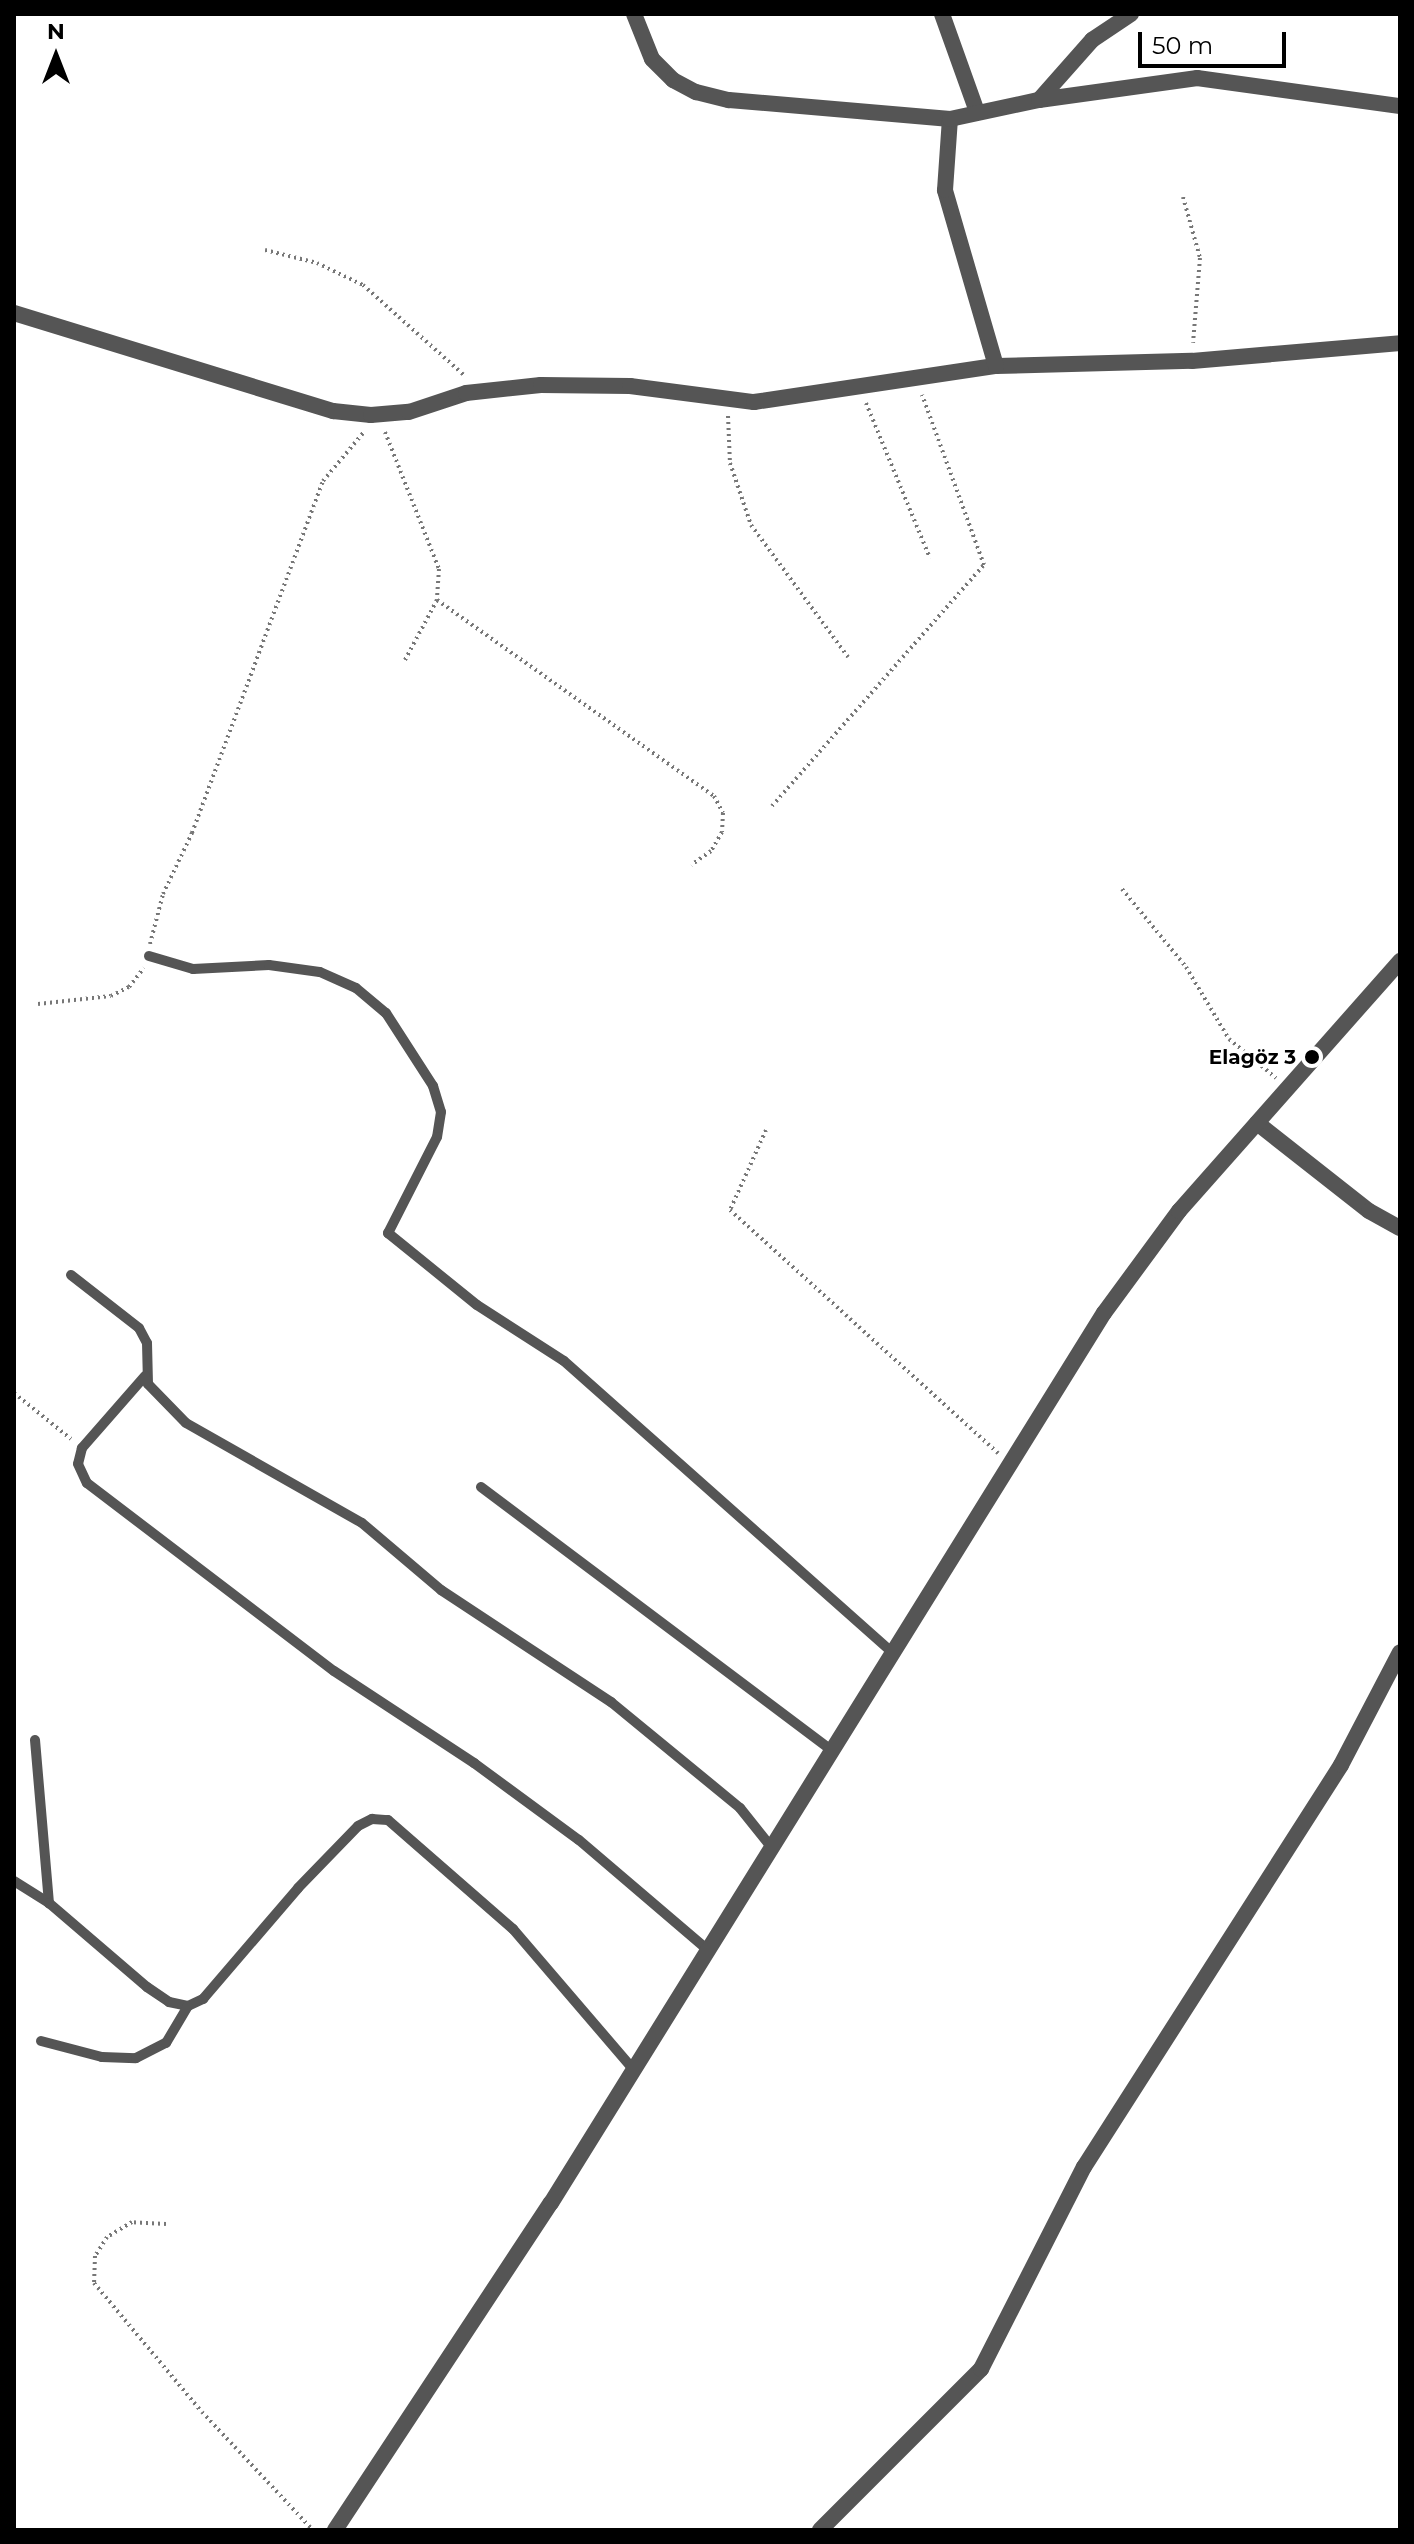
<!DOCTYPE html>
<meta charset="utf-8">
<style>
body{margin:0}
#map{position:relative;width:1414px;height:2544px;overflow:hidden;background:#fff;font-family:Montserrat,sans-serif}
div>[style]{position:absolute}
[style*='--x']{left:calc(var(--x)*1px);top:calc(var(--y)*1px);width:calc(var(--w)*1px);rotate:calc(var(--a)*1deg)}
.path>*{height:4px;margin-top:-2px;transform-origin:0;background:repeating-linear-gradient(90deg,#777 0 2px,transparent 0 6px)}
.lane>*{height:10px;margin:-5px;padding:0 5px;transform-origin:5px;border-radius:5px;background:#555}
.street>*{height:16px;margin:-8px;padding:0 8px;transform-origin:8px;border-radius:8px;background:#555}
.dots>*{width:22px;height:22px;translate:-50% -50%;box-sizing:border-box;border:4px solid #fff;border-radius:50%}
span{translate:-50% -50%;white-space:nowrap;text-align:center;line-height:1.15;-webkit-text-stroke:6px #fff;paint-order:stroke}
.poi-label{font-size:20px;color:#000;font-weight:700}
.right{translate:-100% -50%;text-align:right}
.frame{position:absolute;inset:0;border:16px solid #000;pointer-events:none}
.north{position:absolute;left:16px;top:16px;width:80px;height:80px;-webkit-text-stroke:6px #fff;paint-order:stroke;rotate:0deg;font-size:22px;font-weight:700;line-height:32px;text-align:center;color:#000}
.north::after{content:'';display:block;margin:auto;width:28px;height:36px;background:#000;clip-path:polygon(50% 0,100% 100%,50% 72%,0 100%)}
.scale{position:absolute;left:1138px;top:32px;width:148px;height:36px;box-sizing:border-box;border:4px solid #000;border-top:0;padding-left:10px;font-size:24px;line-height:28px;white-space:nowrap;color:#000;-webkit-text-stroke:6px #fff;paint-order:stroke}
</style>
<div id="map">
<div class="path">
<i style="--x:1183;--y:197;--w:63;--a:74.4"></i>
<i style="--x:1200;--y:258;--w:85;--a:94.7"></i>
<i style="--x:265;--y:250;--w:54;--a:14"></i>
<i style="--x:317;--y:263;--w:51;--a:25.6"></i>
<i style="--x:363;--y:285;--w:137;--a:41.7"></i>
<i style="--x:866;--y:403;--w:168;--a:67.6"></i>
<i style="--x:728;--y:416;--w:47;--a:87.6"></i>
<i style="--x:730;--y:463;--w:65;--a:71.3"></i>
<i style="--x:751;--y:525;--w:164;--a:53.7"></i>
<i style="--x:385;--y:432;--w:147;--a:68.5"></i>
<i style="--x:439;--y:569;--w:31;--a:94"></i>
<i style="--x:437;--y:600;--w:68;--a:118.1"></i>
<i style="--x:437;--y:600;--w:339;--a:35.3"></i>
<i style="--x:714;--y:796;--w:19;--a:62"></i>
<i style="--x:723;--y:813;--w:19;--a:93"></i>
<i style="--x:722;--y:832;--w:22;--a:120"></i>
<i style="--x:711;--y:851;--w:24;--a:145"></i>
<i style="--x:772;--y:806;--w:321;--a:-48.7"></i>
<i style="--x:984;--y:565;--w:181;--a:-110"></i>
<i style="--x:1122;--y:889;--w:101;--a:50.6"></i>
<i style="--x:1186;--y:967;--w:84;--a:59.2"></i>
<i style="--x:1229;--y:1039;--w:61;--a:39.7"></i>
<i style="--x:150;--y:944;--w:52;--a:-75.4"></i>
<i style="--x:163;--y:894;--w:68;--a:-64.6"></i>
<i style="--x:192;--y:833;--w:376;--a:-69.6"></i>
<i style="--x:323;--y:481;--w:64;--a:-50.1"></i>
<i style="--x:38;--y:1004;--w:73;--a:-6.3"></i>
<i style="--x:111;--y:996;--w:20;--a:-27"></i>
<i style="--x:129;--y:987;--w:24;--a:-52"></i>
<i style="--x:766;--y:1130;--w:88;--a:114.2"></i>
<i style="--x:730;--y:1210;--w:362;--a:42.2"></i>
<i style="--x:14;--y:1393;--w:73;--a:38.9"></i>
<i style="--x:166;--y:2224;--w:34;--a:-177"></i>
<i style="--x:132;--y:2222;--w:29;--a:149"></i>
<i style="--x:107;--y:2237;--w:22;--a:122"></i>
<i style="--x:95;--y:2256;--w:27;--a:92"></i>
<i style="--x:94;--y:2283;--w:168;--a:50.1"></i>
<i style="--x:202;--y:2412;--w:162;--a:46.8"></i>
</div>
<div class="lane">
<i style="--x:149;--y:956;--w:46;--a:16.5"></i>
<i style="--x:193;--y:969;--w:76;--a:-3"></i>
<i style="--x:269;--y:965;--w:51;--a:7.8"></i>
<i style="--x:320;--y:972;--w:39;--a:24"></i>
<i style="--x:356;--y:988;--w:39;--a:40"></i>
<i style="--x:386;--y:1013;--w:87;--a:57.2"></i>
<i style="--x:433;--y:1086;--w:27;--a:73"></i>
<i style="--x:441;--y:1112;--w:25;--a:99"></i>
<i style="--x:437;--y:1137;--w:108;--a:117"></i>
<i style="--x:388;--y:1233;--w:114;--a:39"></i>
<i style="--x:477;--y:1305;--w:103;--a:32.8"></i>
<i style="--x:564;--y:1361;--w:440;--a:41.6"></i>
<i style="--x:71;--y:1275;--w:86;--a:37.9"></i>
<i style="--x:139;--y:1328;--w:17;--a:62"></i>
<i style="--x:147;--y:1343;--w:41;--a:88.6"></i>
<i style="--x:148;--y:1384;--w:54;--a:45.7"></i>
<i style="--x:186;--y:1423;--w:202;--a:29.6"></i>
<i style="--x:362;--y:1523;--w:104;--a:40.3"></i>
<i style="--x:441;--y:1590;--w:204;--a:33.4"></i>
<i style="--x:611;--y:1702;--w:167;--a:39.4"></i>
<i style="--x:740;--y:1808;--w:51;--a:51.3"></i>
<i style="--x:145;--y:1376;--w:96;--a:131.2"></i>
<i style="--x:82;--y:1448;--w:16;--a:104"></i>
<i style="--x:78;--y:1464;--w:21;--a:65"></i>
<i style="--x:87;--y:1483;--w:310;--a:37.3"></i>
<i style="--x:334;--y:1671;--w:168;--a:33.3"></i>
<i style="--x:474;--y:1763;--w:130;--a:36.3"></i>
<i style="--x:579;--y:1840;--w:170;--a:40.5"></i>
<i style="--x:481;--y:1487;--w:440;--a:36.9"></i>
<i style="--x:35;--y:1740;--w:164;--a:85.1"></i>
<i style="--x:14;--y:1881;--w:41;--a:32.2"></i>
<i style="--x:49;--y:1903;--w:129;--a:40.6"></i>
<i style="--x:147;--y:1987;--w:27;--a:34"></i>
<i style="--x:169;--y:2002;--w:19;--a:12"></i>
<i style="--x:188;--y:2006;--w:17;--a:-25"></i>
<i style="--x:203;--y:1999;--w:146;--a:-49.4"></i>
<i style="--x:298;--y:1888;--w:86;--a:-45.9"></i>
<i style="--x:358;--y:1826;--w:16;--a:-27"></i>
<i style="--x:372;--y:1819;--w:16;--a:4"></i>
<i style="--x:388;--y:1820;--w:166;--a:41.1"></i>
<i style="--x:513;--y:1929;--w:186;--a:49.4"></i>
<i style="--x:41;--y:2041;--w:63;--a:14.7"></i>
<i style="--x:102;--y:2057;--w:34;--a:2"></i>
<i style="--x:136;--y:2058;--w:34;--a:-27"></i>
<i style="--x:166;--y:2043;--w:43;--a:-59.3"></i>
</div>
<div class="street">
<i style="--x:634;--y:14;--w:48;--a:68.2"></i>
<i style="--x:652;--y:59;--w:30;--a:45"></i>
<i style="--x:673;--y:80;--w:26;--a:28"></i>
<i style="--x:696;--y:92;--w:34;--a:14"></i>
<i style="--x:729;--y:100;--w:222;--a:4.9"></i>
<i style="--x:942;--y:14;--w:104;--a:70.3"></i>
<i style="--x:1039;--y:100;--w:160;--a:-7.9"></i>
<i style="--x:1197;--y:78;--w:205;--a:7.9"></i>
<i style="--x:14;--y:313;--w:334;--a:17.1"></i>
<i style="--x:333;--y:411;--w:38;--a:6"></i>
<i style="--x:371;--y:415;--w:38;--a:-5"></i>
<i style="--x:409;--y:412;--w:60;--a:-18.4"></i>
<i style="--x:466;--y:393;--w:75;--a:-6.1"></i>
<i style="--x:541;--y:385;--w:89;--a:0.6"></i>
<i style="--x:630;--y:386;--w:125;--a:7.4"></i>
<i style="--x:754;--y:402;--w:245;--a:-8.5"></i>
<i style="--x:996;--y:366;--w:196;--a:-1.5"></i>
<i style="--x:1192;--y:361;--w:209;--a:-4.9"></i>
<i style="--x:996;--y:366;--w:183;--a:-106.2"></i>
<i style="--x:945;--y:190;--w:71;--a:-86"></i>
<i style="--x:950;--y:119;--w:91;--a:-12.1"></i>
<i style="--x:1039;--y:100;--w:80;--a:-48.5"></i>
<i style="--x:1092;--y:40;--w:47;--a:-33.7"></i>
<i style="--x:1257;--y:1123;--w:142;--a:38.2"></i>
<i style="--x:1369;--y:1211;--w:35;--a:29"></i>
<i style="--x:335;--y:2530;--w:392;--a:-56.6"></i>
<i style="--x:551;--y:2203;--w:1048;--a:-58.15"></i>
<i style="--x:1104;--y:1313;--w:127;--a:-53.7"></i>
<i style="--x:1179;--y:1211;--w:334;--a:-48.5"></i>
<i style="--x:820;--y:2530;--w:228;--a:-45"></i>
<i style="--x:981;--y:2369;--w:227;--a:-63"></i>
<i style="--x:1084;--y:2167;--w:477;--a:-57.4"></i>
<i style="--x:1341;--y:1765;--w:127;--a:-62.4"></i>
</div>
<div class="dots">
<i style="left:1312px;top:1057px;background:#000"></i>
</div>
<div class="poi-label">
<span class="right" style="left:1296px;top:1057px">Elagöz 3</span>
</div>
<div class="frame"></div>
<div class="north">N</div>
<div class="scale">50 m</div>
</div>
